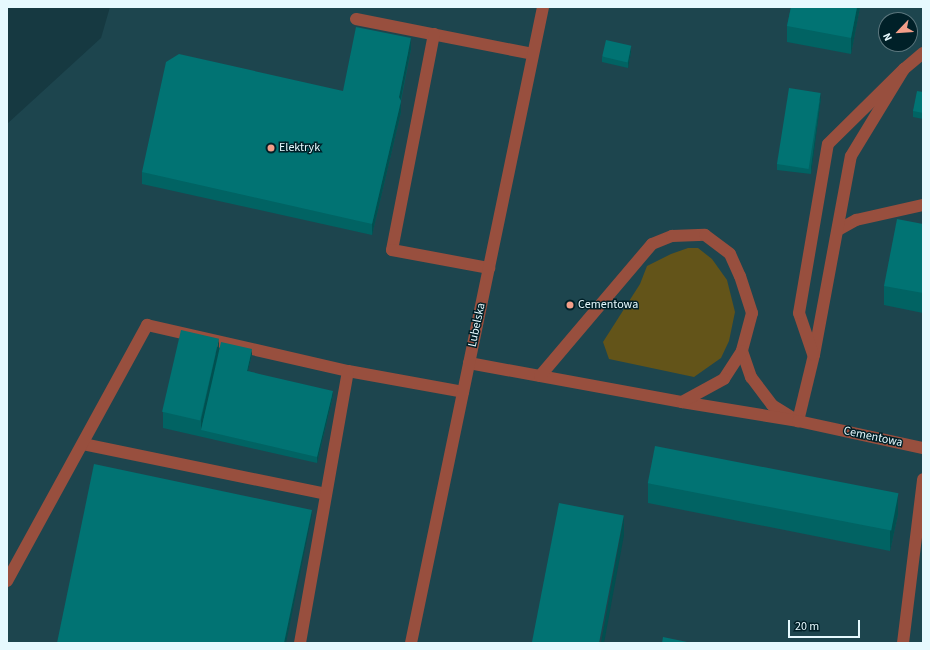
<!DOCTYPE html>
<style>
body{margin:0}
#map{position:relative;width:930px;height:650px;overflow:hidden;background:#163941;font-family:"Source Sans 3",sans-serif}
div>[style]{position:absolute}
[style*='--x']{left:calc(var(--x)*1px);top:calc(var(--y)*1px);width:calc(var(--w)*1px);rotate:calc(var(--a)*1deg)}
.built>*{inset:0;background:#1d454e}
.green>*{inset:0;background:#635419}
.minor>*{height:12px;margin:-6px;padding:0 6px;transform-origin:6px;border-radius:6px;background:#984f3e}
.wall>*{inset:0;background:#016363}
.shaded-wall>*{inset:0;background:#015050}
.building>*{inset:0;background:#017373;transform-origin:0 0}
.dots>*{width:11px;height:11px;translate:-50% -50%;box-sizing:border-box;border:2px solid #002028;border-radius:50%}
span{translate:-50% -50%;white-space:nowrap;text-align:center;line-height:1.15;-webkit-text-stroke:3px #002028;paint-order:stroke}
.poi-label{font-size:12px;color:#e6f9fe}
.left{translate:0 -50%;text-align:left}
.street-label{font-size:12px;color:#e6f9fe}
.frame{position:absolute;inset:0;border:8px solid #e6f9fe;pointer-events:none}
.north{position:absolute;left:878px;top:12px;width:40px;height:40px;box-sizing:border-box;background:#002028;border:1px solid #5c777e;border-radius:50%;rotate:245deg;font-size:11px;font-weight:700;line-height:16px;text-align:center;color:#e6f9fe}
.north::after{content:'';display:block;margin:auto;width:14px;height:18px;background:#f49e89;clip-path:polygon(50% 0,100% 100%,50% 72%,0 100%)}
.scale{position:absolute;left:788px;top:620px;width:72px;height:18px;box-sizing:border-box;border:2px solid #e6f9fe;border-top:0;padding-left:5px;font-size:12px;line-height:14px;white-space:nowrap;color:#e6f9fe;-webkit-text-stroke:3px #002028;paint-order:stroke}
</style>
<div id="map">
<div class="built">
<i style="clip-path:polygon(evenodd,110px 7px,923px 7px,923px 643px,7px 643px,7px 124px,101px 38px,110px 7px,886px 20px,910px 20px,910px 44px,886px 44px,886px 20px)"></i>
</div>
<div class="green">
<i style="clip-path:polygon(688px 248px,698px 248px,712px 259px,727px 280px,735px 312px,729px 341px,721px 358px,694px 377px,609px 359px,603px 342px,640px 284px,647px 266px,671px 254px)"></i>
</div>
<div class="minor">
<i style="--x:356;--y:19;--w:180;--a:11.2"></i>
<i style="--x:434;--y:34;--w:220;--a:101"></i>
<i style="--x:392;--y:250;--w:99;--a:10.5"></i>
<i style="--x:838;--y:230;--w:21;--a:-29"></i>
<i style="--x:856;--y:220;--w:69;--a:-12.6"></i>
<i style="--x:742;--y:351;--w:28;--a:71"></i>
<i style="--x:751;--y:377;--w:35;--a:53"></i>
<i style="--x:772;--y:405;--w:31;--a:32"></i>
<i style="--x:798;--y:421;--w:68;--a:-76.4"></i>
<i style="--x:814;--y:355;--w:202;--a:-79.5"></i>
<i style="--x:851;--y:156;--w:102;--a:-58.7"></i>
<i style="--x:813;--y:354;--w:43;--a:-108.9"></i>
<i style="--x:799;--y:313;--w:171;--a:-80.3"></i>
<i style="--x:828;--y:144;--w:107;--a:-44.6"></i>
<i style="--x:904;--y:69;--w:25;--a:-40"></i>
<i style="--x:469;--y:363;--w:217;--a:10.4"></i>
<i style="--x:682;--y:402;--w:118;--a:9.3"></i>
<i style="--x:798;--y:421;--w:128;--a:12.2"></i>
<i style="--x:540;--y:376;--w:173;--a:-49.7"></i>
<i style="--x:652;--y:244;--w:22;--a:-22"></i>
<i style="--x:672;--y:236;--w:33;--a:-2"></i>
<i style="--x:705;--y:235;--w:31;--a:37"></i>
<i style="--x:730;--y:254;--w:24;--a:66"></i>
<i style="--x:740;--y:276;--w:39;--a:72"></i>
<i style="--x:752;--y:313;--w:39;--a:105"></i>
<i style="--x:742;--y:351;--w:33;--a:123"></i>
<i style="--x:724;--y:379;--w:48;--a:151.3"></i>
<i style="--x:83;--y:444;--w:248;--a:11.6"></i>
<i style="--x:7;--y:581;--w:292;--a:-61.3"></i>
<i style="--x:147;--y:325;--w:206;--a:12.9"></i>
<i style="--x:348;--y:371;--w:117;--a:10.3"></i>
<i style="--x:300;--y:643;--w:276;--a:-80"></i>
<i style="--x:411;--y:643;--w:650;--a:-78.27"></i>
<i style="--x:903;--y:643;--w:165;--a:-83"></i>
</div>
<div class="wall">
<i style="clip-path:polygon(791px 7px,860px 7px,851px 54px,787px 42px,787px 26px)"></i>
<i style="clip-path:polygon(411px 49px,401px 101px,401px 112px,372px 235px,142px 184px,142px 172px,343px 91px)"></i>
<i style="clip-path:polygon(631px 52px,628px 68px,602px 62px,602px 57px)"></i>
<i style="clip-path:polygon(923px 92px,923px 119px,913px 117px,913px 111px)"></i>
<i style="clip-path:polygon(821px 98px,811px 174px,777px 170px,777px 164px)"></i>
<i style="clip-path:polygon(923px 224px,923px 313px,884px 305px,884px 286px)"></i>
<i style="clip-path:polygon(219px 350px,252px 354px,248px 371px,333px 396px,317px 463px,163px 428px,163px 412px)"></i>
<i style="clip-path:polygon(648px 483px,898px 514px,890px 551px,648px 503px)"></i>
</div>
<div class="shaded-wall">
<i style="clip-path:polygon(857px 7px,860px 7px,851px 54px,851px 38px)"></i>
<i style="clip-path:polygon(411px 38px,411px 49px,399px 108px,399px 97px)"></i>
<i style="clip-path:polygon(631px 46px,631px 52px,628px 68px,628px 63px)"></i>
<i style="clip-path:polygon(821px 93px,821px 98px,811px 174px,811px 168px)"></i>
<i style="clip-path:polygon(401px 101px,401px 112px,372px 235px,372px 224px)"></i>
<i style="clip-path:polygon(219px 339px,219px 355px,201px 430px,201px 420px)"></i>
<i style="clip-path:polygon(252px 349px,252px 354px,247px 376px,247px 371px)"></i>
<i style="clip-path:polygon(333px 391px,333px 396px,317px 463px,317px 457px)"></i>
<i style="clip-path:polygon(898px 494px,898px 514px,890px 551px,890px 532px)"></i>
<i style="clip-path:polygon(312px 510px,312px 515px,286px 643px,284px 643px)"></i>
<i style="clip-path:polygon(624px 516px,624px 535px,604px 643px,601px 643px)"></i>
</div>
<div class="building">
<i style="clip-path:polygon(791px 7px,857px 7px,851px 38px,787px 26px)"></i>
<i style="clip-path:polygon(356px 27px,411px 38px,399px 97px,401px 101px,372px 224px,142px 172px,166px 62px,179px 54px,343px 91px)"></i>
<i style="left:606px;top:40px;width:26px;height:17px;rotate:13deg"></i>
<i style="left:789px;top:88px;width:32px;height:77px;rotate:9deg"></i>
<i style="clip-path:polygon(917px 91px,923px 92px,923px 113px,913px 111px)"></i>
<i style="clip-path:polygon(897px 219px,923px 224px,923px 293px,884px 286px)"></i>
<i style="left:181px;top:330px;width:39px;height:84px;rotate:13deg"></i>
<i style="clip-path:polygon(221px 342px,252px 349px,247px 371px,333px 391px,317px 457px,201px 430px)"></i>
<i style="left:655px;top:446px;width:248px;height:38px;rotate:11deg"></i>
<i style="clip-path:polygon(94px 464px,312px 510px,284px 643px,57px 643px)"></i>
<i style="left:559px;top:503px;width:66px;height:142px;rotate:11deg"></i>
<i style="clip-path:polygon(663px 637px,692px 643px,662px 643px)"></i>
</div>
<div class="dots">
<i style="left:271px;top:148px;background:#f49e89"></i>
<i style="left:570px;top:305px;background:#f49e89"></i>
</div>
<div class="poi-label">
<span class="left" style="left:279px;top:148px">Elektryk</span>
<span class="left" style="left:578px;top:305px">Cementowa</span>
</div>
<div class="street-label">
<span style="left:477px;top:325px;rotate:-78deg">Lubelska</span>
<span style="left:873px;top:437px;rotate:12deg">Cementowa</span>
</div>
<div class="frame"></div>
<div class="north">N</div>
<div class="scale">20 m</div>
</div>
